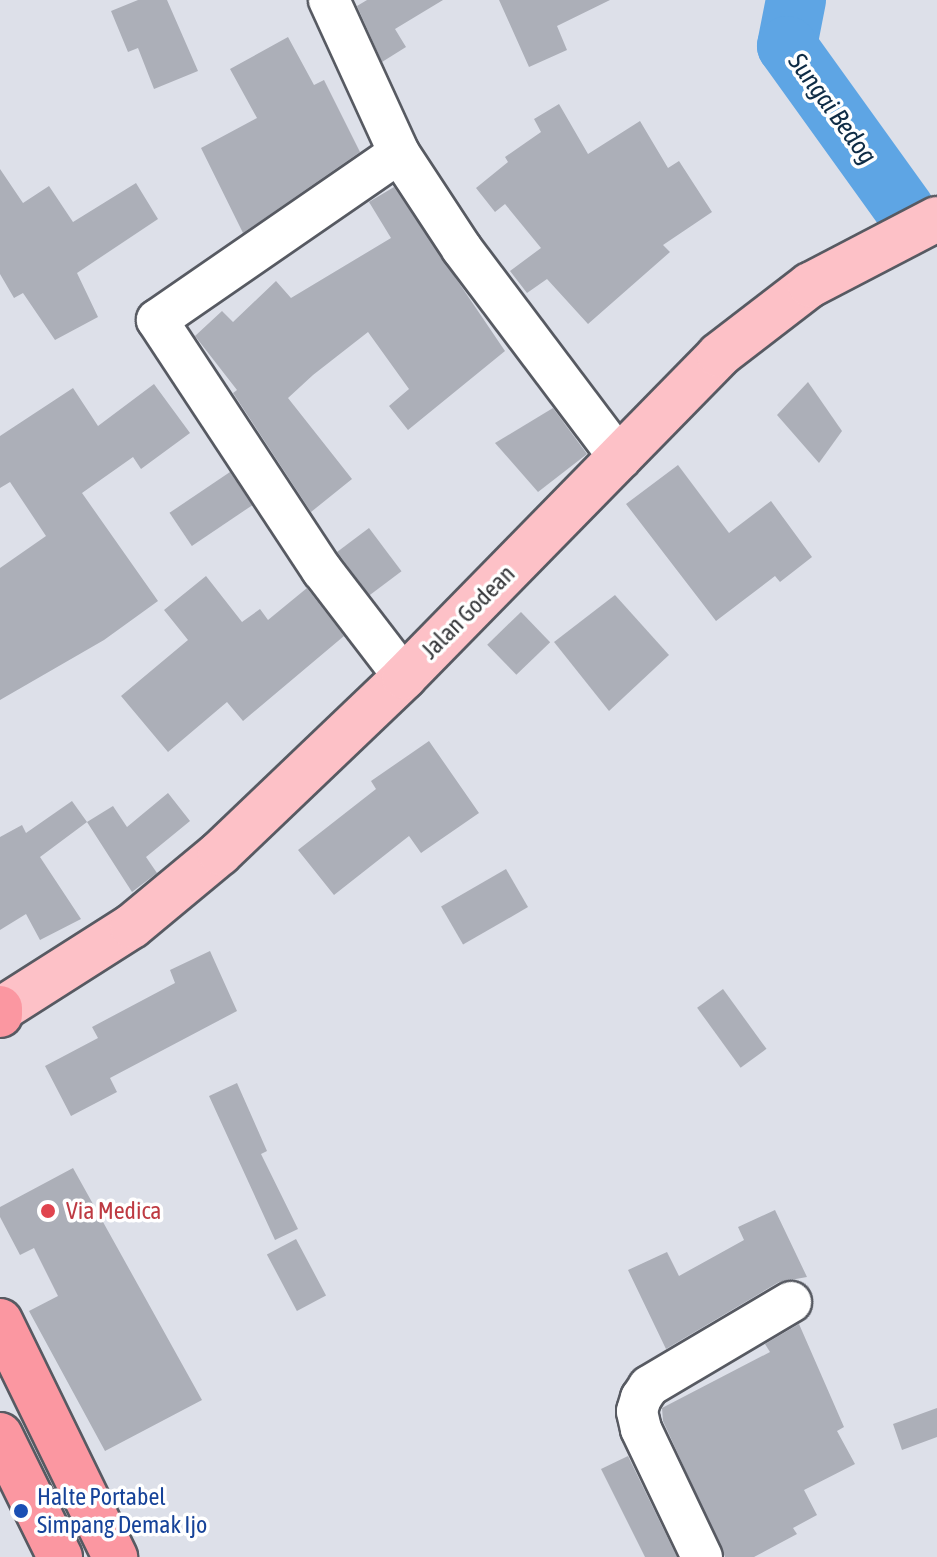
<!DOCTYPE html>
<style>
body{margin:0}
#map{position:relative;width:937px;height:1557px;overflow:hidden;background:#dde0e9;font-family:"Asap Condensed",sans-serif}
div>[style]{position:absolute}
[style*='--x']{left:calc(var(--x)*1px);top:calc(var(--y)*1px);width:calc(var(--w)*1px);rotate:calc(var(--a)*1deg)}
.river>*{height:60px;margin:-30px;padding:0 30px;transform-origin:30px;border-radius:30px;background:#5ea5e4}
.building>*{inset:0;background:#acafb8;transform-origin:0 0}
.roads{filter:drop-shadow(2px 0 #575a62) drop-shadow(-2px 0 #575a62) drop-shadow(0 2px #575a62) drop-shadow(0 -2px #575a62)}
.street>*{height:40px;margin:-20px;padding:0 20px;transform-origin:20px;border-radius:20px;background:#fff}
.primary>*{height:44px;margin:-22px;padding:0 22px;transform-origin:22px;border-radius:22px;background:#fdc1c7}
.highway>*{height:44px;margin:-22px;padding:0 22px;transform-origin:22px;border-radius:22px;background:#fb97a1}
.dots>*{width:22px;height:22px;translate:-50% -50%;box-sizing:border-box;border:4px solid #fff;border-radius:50%}
span{translate:-50% -50%;white-space:nowrap;text-align:center;line-height:1.15;-webkit-text-stroke:7px #fff;paint-order:stroke}
.street-label{font-size:24px;color:#353639}
.health-label{font-size:24px;color:#be3a42}
.left{translate:0 -50%;text-align:left}
.transit-label{font-size:24px;color:#164399}
.water-label{font-size:26px;color:#0e2c46;font-style:italic}
</style>
<div id="map">
<div class="river">
<i style="--x:796;--y:0;--w:47;--a:101.1"></i>
<i style="--x:787;--y:46;--w:202;--a:54.3"></i>
</div>
<div class="building">
<i style="clip-path:polygon(138px 0,167px 0,198px 71px,154px 89px,138px 48px,128px 52px,111px 11px)"></i>
<i style="clip-path:polygon(367px 0,443px 0,395px 29px,406px 47px,382px 62px,357px 6px)"></i>
<i style="clip-path:polygon(499px 0,610px 0,557px 26px,567px 50px,529px 67px)"></i>
<i style="clip-path:polygon(288px 37px,314px 85px,324px 80px,360px 152px,243px 233px,201px 148px,257px 118px,230px 69px)"></i>
<i style="clip-path:polygon(559px 104px,588px 154px,640px 121px,668px 168px,679px 161px,712px 212px,663px 245px,670px 252px,588px 324px,547px 279px,527px 293px,510px 271px,541px 248px,505px 204px,495px 212px,476px 188px,508px 162px,505px 157px,541px 132px,534px 119px)"></i>
<i style="clip-path:polygon(0 169px,23px 203px,49px 186px,73px 222px,136px 183px,158px 219px,77px 273px,98px 317px,55px 340px,23px 293px,14px 298px,0 274px)"></i>
<i style="clip-path:polygon(394px 187px,505px 351px,408px 430px,389px 406px,409px 389px,368px 332px,313px 375px,288px 398px,352px 479px,311px 512px,233px 393px,237px 390px,195px 336px,222px 311px,233px 322px,276px 281px,291px 298px,391px 238px,369px 202px)"></i>
<i style="clip-path:polygon(808px 382px,842px 431px,819px 463px,777px 415px)"></i>
<i style="clip-path:polygon(154px 384px,190px 433px,141px 469px,133px 457px,82px 493px,158px 601px,104px 640px,0 700px,0 568px,46px 536px,10px 482px,0 488px,0 436px,73px 388px,98px 426px)"></i>
<i style="clip-path:polygon(553px 408px,587px 454px,538px 492px,495px 443px)"></i>
<i style="clip-path:polygon(678px 465px,729px 533px,771px 501px,812px 557px,780px 582px,775px 576px,716px 621px,626px 504px)"></i>
<i style="left:230px;top:472px;width:40px;height:73px;rotate:56deg"></i>
<i style="left:369px;top:528px;width:54px;height:40px;rotate:53deg"></i>
<i style="clip-path:polygon(206px 576px,242px 622px,260px 609px,268px 620px,307px 588px,344px 636px,243px 721px,227px 702px,168px 752px,121px 696px,188px 640px,164px 610px)"></i>
<i style="clip-path:polygon(615px 595px,669px 655px,609px 711px,554px 642px)"></i>
<i style="left:521px;top:612px;width:42px;height:47px;rotate:46deg"></i>
<i style="clip-path:polygon(429px 741px,479px 813px,421px 853px,409px 836px,334px 895px,298px 850px,376px 789px,371px 781px)"></i>
<i style="clip-path:polygon(168px 793px,190px 821px,146px 857px,157px 873px,132px 892px,87px 822px,113px 806px,127px 827px)"></i>
<i style="clip-path:polygon(72px 801px,87px 822px,40px 857px,81px 919px,40px 940px,26px 914px,0 930px,0 837px,22px 825px,26px 833px)"></i>
<i style="left:506px;top:869px;width:44px;height:75px;rotate:60deg"></i>
<i style="clip-path:polygon(210px 951px,237px 1011px,110px 1078px,117px 1092px,71px 1116px,45px 1066px,98px 1038px,92px 1027px,175px 983px,170px 970px)"></i>
<i style="left:723px;top:989px;width:74px;height:32px;rotate:54deg"></i>
<i style="clip-path:polygon(237px 1083px,267px 1151px,261px 1154px,298px 1229px,275px 1240px,209px 1096px)"></i>
<i style="clip-path:polygon(73px 1168px,202px 1400px,105px 1451px,29px 1311px,58px 1296px,34px 1248px,20px 1255px,0 1217px,0 1207px)"></i>
<i style="clip-path:polygon(775px 1210px,807px 1277px,779px 1282px,666px 1349px,628px 1270px,667px 1252px,679px 1276px,744px 1240px,738px 1227px)"></i>
<i style="left:296px;top:1239px;width:64px;height:33px;rotate:62deg"></i>
<i style="clip-path:polygon(799px 1324px,844px 1427px,837px 1431px,855px 1464px,804px 1490px,817px 1515px,793px 1528px,797px 1534px,754px 1557px,725px 1557px,663px 1421px,662px 1408px,770px 1352px,765px 1344px)"></i>
<i style="clip-path:polygon(937px 1408px,937px 1437px,902px 1450px,893px 1424px)"></i>
<i style="clip-path:polygon(628px 1456px,677px 1557px,645px 1557px,601px 1469px)"></i>
</div>
<div class="roads">
<div class="street">
<i style="--x:329;--y:0;--w:168;--a:65.4"></i>
<i style="--x:399;--y:153;--w:115;--a:56.7"></i>
<i style="--x:462;--y:249;--w:263;--a:53"></i>
<i style="--x:399;--y:153;--w:294;--a:145.4"></i>
<i style="--x:157;--y:320;--w:300;--a:56.6"></i>
<i style="--x:322;--y:570;--w:135;--a:52.5"></i>
<i style="--x:702;--y:1557;--w:142;--a:-115.5"></i>
<i style="--x:641;--y:1429;--w:18;--a:-103"></i>
<i style="--x:637;--y:1411;--w:14;--a:-73"></i>
<i style="--x:641;--y:1398;--w:14;--a:-56"></i>
<i style="--x:649;--y:1386;--w:165;--a:-30.6"></i>
</div>
<div class="primary">
<i style="--x:0;--y:1010;--w:156;--a:-32.5"></i>
<i style="--x:132;--y:926;--w:114;--a:-39.7"></i>
<i style="--x:220;--y:853;--w:255;--a:-43.7"></i>
<i style="--x:404;--y:677;--w:450;--a:-45.6"></i>
<i style="--x:719;--y:355;--w:115;--a:-37.6"></i>
<i style="--x:810;--y:285;--w:143;--a:-27.5"></i>
</div>
<div class="highway">
<i style="--x:0;--y:1008;--w:7;--a:90"></i>
<i style="--x:0;--y:1321;--w:263;--a:64"></i>
<i style="--x:0;--y:1435;--w:136;--a:63.8"></i>
</div>
</div>
<div class="dots">
<i style="left:48px;top:1211px;background:#e0444e"></i>
<i style="left:21px;top:1511px;background:#1a4fb4"></i>
</div>
<div class="street-label">
<span style="left:468px;top:612px;rotate:-45deg">Jalan Godean</span>
</div>
<div class="health-label">
<span class="left" style="left:66px;top:1211px">Via Medica</span>
</div>
<div class="transit-label">
<span class="left" style="left:37px;top:1511px">Halte Portabel<br>Simpang Demak Ijo</span>
</div>
<div class="water-label">
<span style="left:832px;top:109px;rotate:54deg">Sungai Bedog</span>
</div>
</div>
